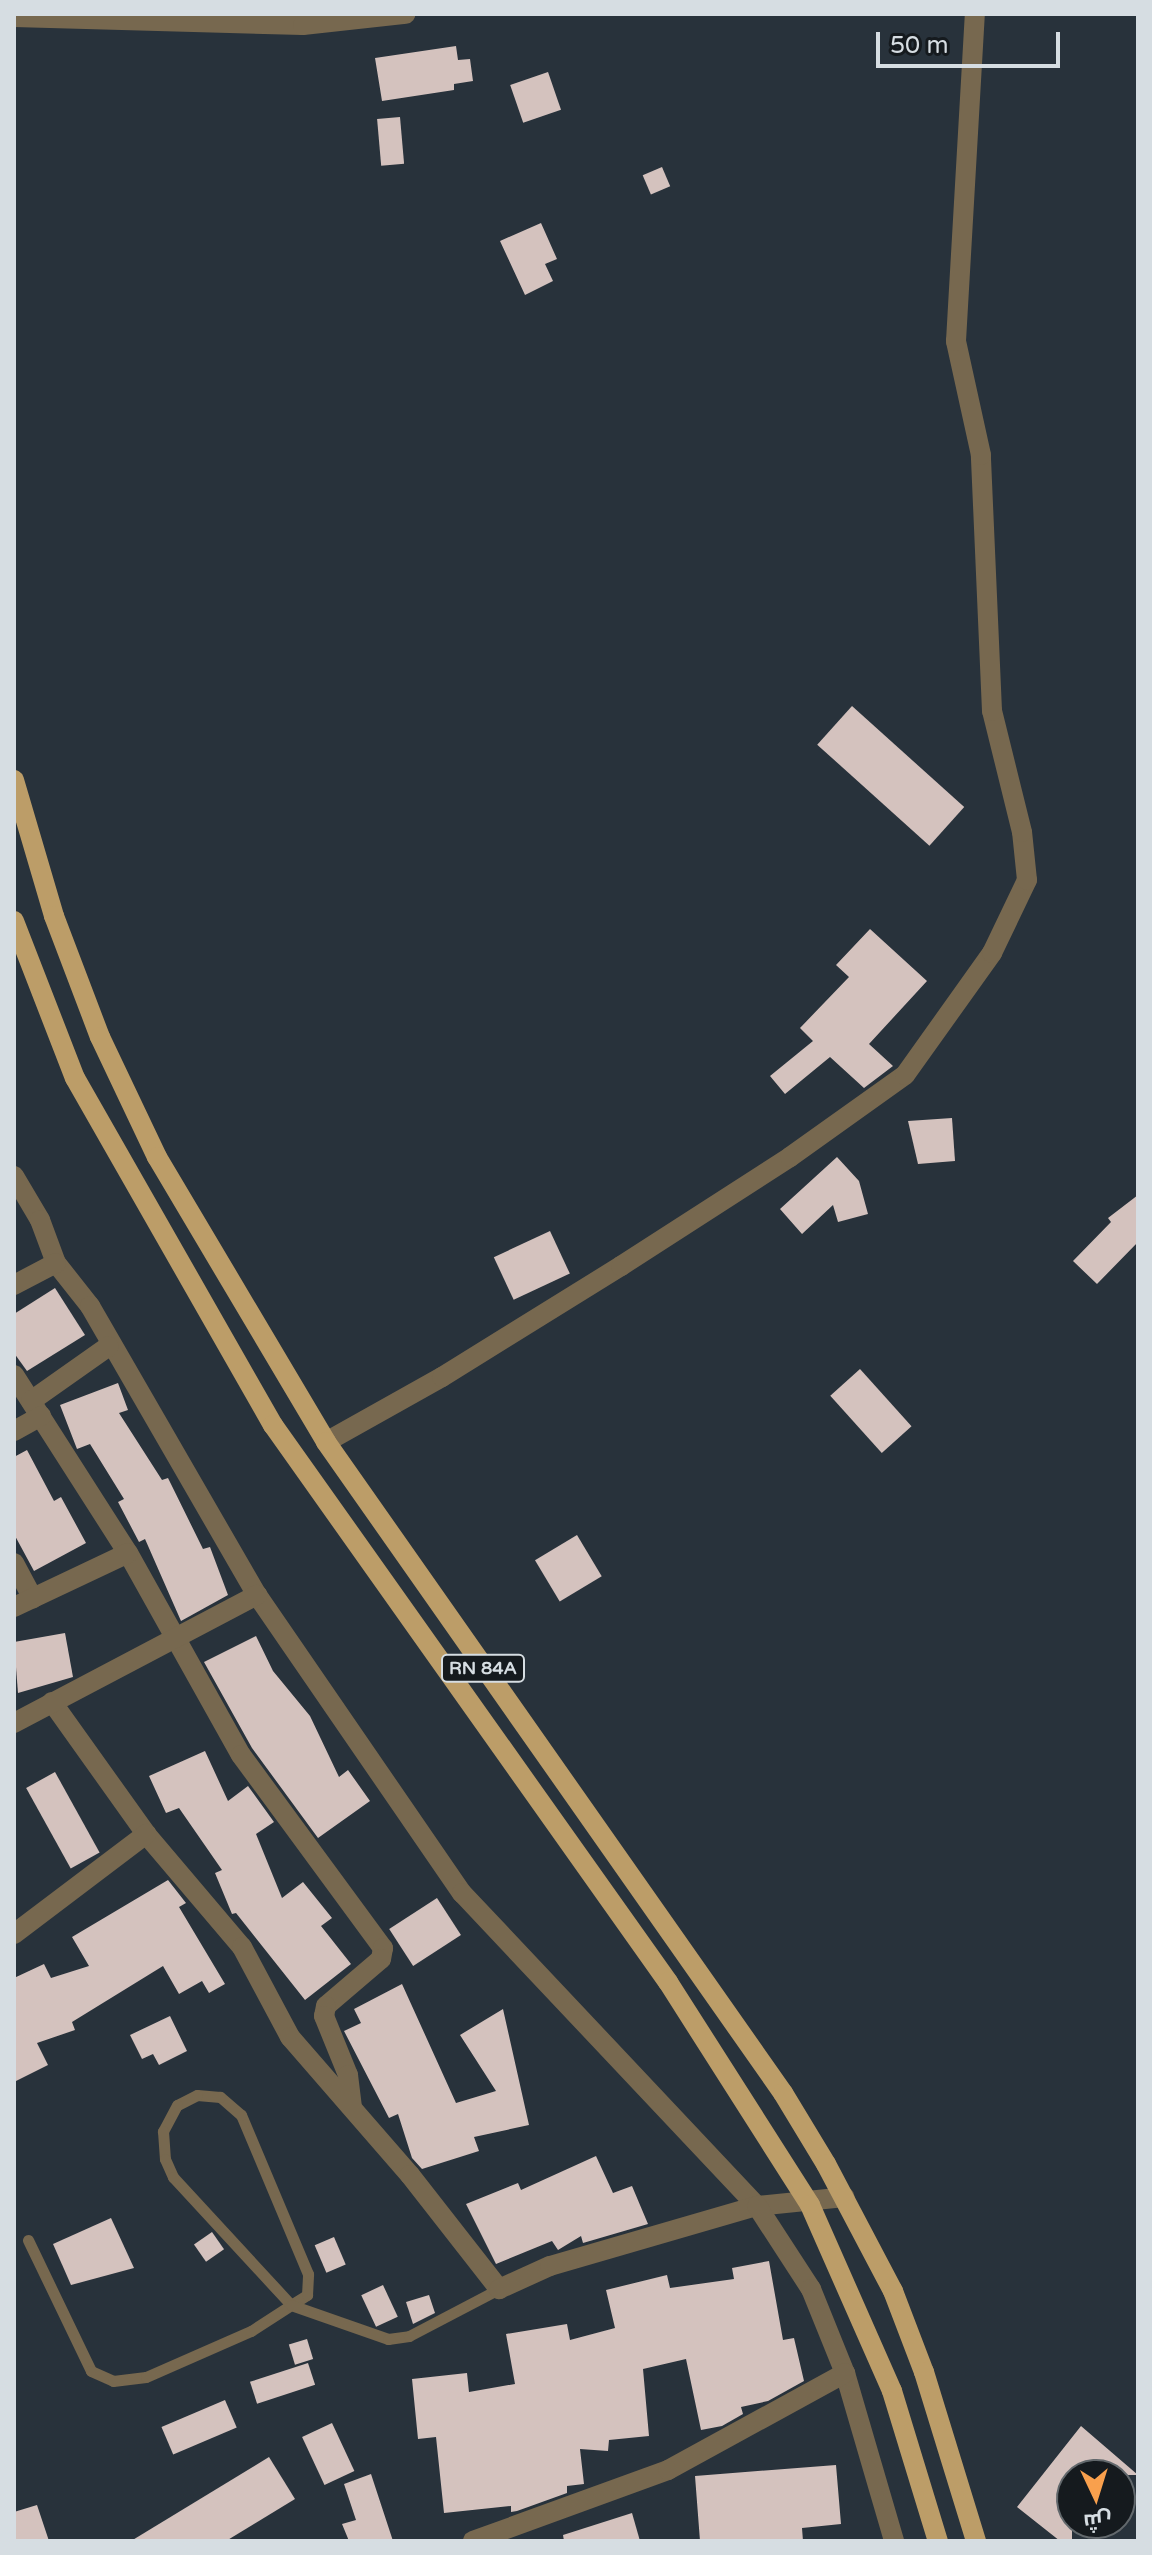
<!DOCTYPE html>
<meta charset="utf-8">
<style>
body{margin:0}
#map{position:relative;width:1152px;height:2555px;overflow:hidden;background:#28323b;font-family:"Varela Round",Cairo,sans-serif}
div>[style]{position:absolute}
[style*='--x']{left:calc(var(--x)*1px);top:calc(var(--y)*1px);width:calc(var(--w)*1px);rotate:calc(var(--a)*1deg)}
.building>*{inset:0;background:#d4c2be;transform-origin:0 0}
.lane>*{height:11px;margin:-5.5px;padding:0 5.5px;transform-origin:5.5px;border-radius:5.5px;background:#77684f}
.street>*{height:20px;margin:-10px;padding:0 10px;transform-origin:10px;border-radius:10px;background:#77684f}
.primary>*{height:20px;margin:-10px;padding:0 10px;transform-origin:10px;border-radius:10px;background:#bc9d68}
span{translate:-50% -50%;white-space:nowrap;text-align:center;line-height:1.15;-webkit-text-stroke:8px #151a1e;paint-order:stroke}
.shield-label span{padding:2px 6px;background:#151a1e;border:2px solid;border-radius:6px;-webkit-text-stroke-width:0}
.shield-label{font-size:18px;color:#d6dde2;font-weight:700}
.frame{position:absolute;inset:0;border:16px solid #d6dde2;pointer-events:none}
.north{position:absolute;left:1056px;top:2459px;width:80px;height:80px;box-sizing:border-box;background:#151a1e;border:2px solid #62686c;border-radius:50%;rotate:176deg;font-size:22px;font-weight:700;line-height:32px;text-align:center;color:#d6dde2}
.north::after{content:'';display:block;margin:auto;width:28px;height:36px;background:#f9a04d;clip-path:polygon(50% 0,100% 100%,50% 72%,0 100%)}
.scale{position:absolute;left:876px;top:32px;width:184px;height:36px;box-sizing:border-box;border:4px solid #d6dde2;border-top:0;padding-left:10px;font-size:24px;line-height:28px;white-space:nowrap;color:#d6dde2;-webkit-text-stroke:6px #151a1e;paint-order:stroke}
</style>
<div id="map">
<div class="building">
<i style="clip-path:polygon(456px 46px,458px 60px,470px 59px,473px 81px,454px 84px,454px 90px,382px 101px,375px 58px)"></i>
<i style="left:548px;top:72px;width:40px;height:40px;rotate:71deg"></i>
<i style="left:400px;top:117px;width:47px;height:23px;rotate:85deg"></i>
<i style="left:662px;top:167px;width:21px;height:21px;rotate:67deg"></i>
<i style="clip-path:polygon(541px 223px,557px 259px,545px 264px,553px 281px,525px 295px,500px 241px)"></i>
<i style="left:852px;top:706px;width:151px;height:52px;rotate:42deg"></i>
<i style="clip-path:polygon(870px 929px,927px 981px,869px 1044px,893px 1066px,864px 1088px,830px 1057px,785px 1094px,770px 1076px,813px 1041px,800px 1028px,849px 977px,836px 965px)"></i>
<i style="clip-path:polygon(952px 1118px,955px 1161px,918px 1164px,908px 1121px)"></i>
<i style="clip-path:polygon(837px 1157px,859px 1181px,868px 1214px,838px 1222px,833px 1205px,802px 1234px,780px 1209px)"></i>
<i style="clip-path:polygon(1138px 1195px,1138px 1242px,1097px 1284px,1073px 1261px,1111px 1222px,1108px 1218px)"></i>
<i style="left:550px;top:1231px;width:47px;height:62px;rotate:65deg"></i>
<i style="clip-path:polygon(55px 1288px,85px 1335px,27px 1371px,14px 1353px,14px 1314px)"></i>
<i style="left:860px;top:1369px;width:77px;height:40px;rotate:48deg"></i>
<i style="clip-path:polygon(118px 1383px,128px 1410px,119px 1413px,162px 1480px,168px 1478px,203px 1549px,210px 1547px,228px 1595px,181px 1621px,145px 1539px,139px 1542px,118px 1502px,124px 1499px,90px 1444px,77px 1449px,60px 1405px)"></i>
<i style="clip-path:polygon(27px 1450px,54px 1501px,61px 1497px,86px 1543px,34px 1571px,14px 1534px,14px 1457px)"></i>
<i style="left:577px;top:1535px;width:48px;height:49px;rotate:59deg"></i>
<i style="clip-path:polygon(65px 1633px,73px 1677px,18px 1693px,14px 1642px)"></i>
<i style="clip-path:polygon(256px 1636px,273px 1671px,310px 1716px,339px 1777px,348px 1770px,370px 1801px,318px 1838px,252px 1748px,204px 1662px)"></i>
<i style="clip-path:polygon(205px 1751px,228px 1801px,248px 1786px,274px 1822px,256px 1834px,282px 1898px,303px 1882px,332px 1918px,321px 1926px,351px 1964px,305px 2000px,236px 1913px,232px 1914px,215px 1873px,222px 1870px,179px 1808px,166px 1813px,149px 1776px)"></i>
<i style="left:55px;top:1772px;width:92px;height:33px;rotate:61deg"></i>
<i style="clip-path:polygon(168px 1880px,186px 1903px,179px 1907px,225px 1984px,209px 1993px,202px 1981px,179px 1994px,163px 1966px,72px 2022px,75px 2030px,37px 2043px,48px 2065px,14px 2082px,14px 1978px,44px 1964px,51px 1978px,89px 1966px,72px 1937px)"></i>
<i style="left:437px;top:1898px;width:44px;height:57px;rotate:57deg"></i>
<i style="clip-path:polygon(402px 1984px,456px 2103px,496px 2091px,460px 2035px,503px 2009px,529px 2125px,474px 2137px,479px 2151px,422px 2169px,412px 2158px,398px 2114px,389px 2118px,344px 2031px,361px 2023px,354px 2009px)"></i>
<i style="clip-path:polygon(170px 2016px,187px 2051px,159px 2065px,153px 2054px,142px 2059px,130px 2035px)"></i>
<i style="clip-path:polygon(596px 2156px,613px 2193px,632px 2186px,648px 2224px,583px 2243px,581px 2236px,558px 2250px,552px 2241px,496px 2264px,466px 2204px,518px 2183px,521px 2190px)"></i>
<i style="clip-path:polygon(111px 2218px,134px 2268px,71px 2285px,53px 2244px)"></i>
<i style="left:212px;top:2232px;width:21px;height:22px;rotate:55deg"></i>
<i style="left:334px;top:2237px;width:30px;height:21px;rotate:67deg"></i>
<i style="clip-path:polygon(769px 2261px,783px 2340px,794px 2338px,804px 2381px,768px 2401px,741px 2407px,743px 2414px,722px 2426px,701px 2430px,686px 2359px,643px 2369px,649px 2436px,609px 2440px,608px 2451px,580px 2449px,584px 2484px,567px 2486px,567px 2493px,517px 2511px,511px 2512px,511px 2506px,444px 2513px,436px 2437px,418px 2439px,412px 2379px,467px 2373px,469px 2392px,515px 2384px,506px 2334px,567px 2324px,570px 2340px,615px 2328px,606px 2290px,667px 2275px,670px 2288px,734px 2279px,732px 2268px)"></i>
<i style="left:383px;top:2285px;width:35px;height:24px;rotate:65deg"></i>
<i style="clip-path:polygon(429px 2295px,435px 2313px,413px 2324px,406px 2302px)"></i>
<i style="left:307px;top:2339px;width:21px;height:19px;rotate:73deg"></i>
<i style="left:308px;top:2363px;width:23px;height:61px;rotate:72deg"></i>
<i style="left:225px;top:2400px;width:30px;height:69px;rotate:67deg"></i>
<i style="left:332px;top:2423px;width:53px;height:33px;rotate:65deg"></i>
<i style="clip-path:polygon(1081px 2426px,1138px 2475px,1072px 2475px,1072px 2541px,1060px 2541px,1017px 2507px)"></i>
<i style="clip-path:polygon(269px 2457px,295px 2499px,226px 2541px,131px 2541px)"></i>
<i style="clip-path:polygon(836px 2465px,841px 2524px,802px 2528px,803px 2541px,700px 2541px,695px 2476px)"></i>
<i style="clip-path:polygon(371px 2474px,393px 2541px,349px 2541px,342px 2524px,356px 2520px,344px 2484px)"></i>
<i style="clip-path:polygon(37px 2505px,49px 2541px,14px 2541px,14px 2512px)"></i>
<i style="clip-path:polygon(632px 2513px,640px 2541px,564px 2541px,563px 2535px)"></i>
</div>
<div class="lane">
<i style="--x:28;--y:2240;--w:145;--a:64.3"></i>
<i style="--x:91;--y:2371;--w:24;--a:24"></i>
<i style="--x:113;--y:2381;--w:33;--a:-7"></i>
<i style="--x:146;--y:2377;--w:115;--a:-23.7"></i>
<i style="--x:251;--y:2331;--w:48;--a:-33"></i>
<i style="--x:291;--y:2305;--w:19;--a:-32"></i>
<i style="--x:307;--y:2295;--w:21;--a:-87"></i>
<i style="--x:308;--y:2274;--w:173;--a:-112.8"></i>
<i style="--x:241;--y:2115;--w:28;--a:-139"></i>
<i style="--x:220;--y:2097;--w:23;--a:-175"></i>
<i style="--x:197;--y:2095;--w:22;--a:153"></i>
<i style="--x:177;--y:2105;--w:30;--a:118"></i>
<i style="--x:163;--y:2131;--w:28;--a:86"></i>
<i style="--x:165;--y:2159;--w:20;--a:66"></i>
<i style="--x:173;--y:2177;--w:174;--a:47.3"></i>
<i style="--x:291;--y:2305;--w:103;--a:19.3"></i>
<i style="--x:388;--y:2339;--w:21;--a:-8"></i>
<i style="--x:409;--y:2336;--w:102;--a:-27.6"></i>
</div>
<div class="street">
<i style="--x:14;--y:17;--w:289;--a:1.6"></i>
<i style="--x:303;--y:25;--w:103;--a:-6.2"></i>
<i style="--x:14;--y:1176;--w:51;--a:59.4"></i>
<i style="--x:40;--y:1220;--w:46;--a:69.6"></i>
<i style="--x:56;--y:1263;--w:55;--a:51.7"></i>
<i style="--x:90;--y:1306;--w:334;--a:60"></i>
<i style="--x:257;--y:1595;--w:362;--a:55.5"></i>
<i style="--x:462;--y:1893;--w:430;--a:46.7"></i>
<i style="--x:757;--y:2206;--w:88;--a:-5.8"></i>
<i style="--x:14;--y:1285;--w:47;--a:-27.6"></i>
<i style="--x:14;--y:1375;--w:211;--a:57.4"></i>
<i style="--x:128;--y:1553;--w:231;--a:60.8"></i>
<i style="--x:241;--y:1755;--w:240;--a:53.7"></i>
<i style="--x:383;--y:1948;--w:11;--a:100"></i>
<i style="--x:381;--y:1959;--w:72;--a:139.5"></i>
<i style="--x:326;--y:2006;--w:10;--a:101"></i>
<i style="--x:324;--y:2016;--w:64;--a:67.9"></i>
<i style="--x:348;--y:2075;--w:31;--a:83"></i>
<i style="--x:31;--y:1401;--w:95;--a:-35.2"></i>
<i style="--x:14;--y:1431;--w:31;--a:-29"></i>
<i style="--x:326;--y:1442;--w:133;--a:-29.3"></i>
<i style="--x:442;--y:1377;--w:211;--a:-31.8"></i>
<i style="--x:621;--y:1266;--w:201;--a:-32.8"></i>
<i style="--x:790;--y:1157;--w:141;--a:-35.5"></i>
<i style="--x:905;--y:1075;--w:150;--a:-54.5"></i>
<i style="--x:992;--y:953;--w:81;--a:-64.4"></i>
<i style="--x:1027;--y:880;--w:48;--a:-95.9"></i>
<i style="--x:1022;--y:832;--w:125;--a:-103.9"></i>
<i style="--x:992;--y:711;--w:256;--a:-92.5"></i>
<i style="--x:981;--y:455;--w:117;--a:-102.4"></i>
<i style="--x:956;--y:341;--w:328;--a:-86.7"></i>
<i style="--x:14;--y:1563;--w:40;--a:62"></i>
<i style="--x:14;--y:1607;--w:126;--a:-25.3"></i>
<i style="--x:52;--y:1702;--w:162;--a:54.5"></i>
<i style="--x:146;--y:1834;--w:148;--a:49.7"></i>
<i style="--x:242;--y:1947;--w:102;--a:61.9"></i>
<i style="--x:290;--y:2037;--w:183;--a:49"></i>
<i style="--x:410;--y:2175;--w:145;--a:52"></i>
<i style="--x:499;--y:2289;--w:56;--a:-24.3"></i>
<i style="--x:550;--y:2266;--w:216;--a:-16.2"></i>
<i style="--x:757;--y:2206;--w:99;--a:57"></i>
<i style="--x:811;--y:2289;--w:91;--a:68"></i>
<i style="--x:845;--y:2373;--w:175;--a:73.7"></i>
<i style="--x:14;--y:1723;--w:275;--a:-27.8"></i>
<i style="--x:14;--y:1934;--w:166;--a:-37.1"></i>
<i style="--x:473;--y:2541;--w:208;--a:-20"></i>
<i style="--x:668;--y:2470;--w:202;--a:-28.7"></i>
</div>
<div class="primary">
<i style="--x:14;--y:780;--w:142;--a:73.6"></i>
<i style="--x:54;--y:916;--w:129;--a:69.2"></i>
<i style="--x:100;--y:1037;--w:133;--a:64.6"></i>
<i style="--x:157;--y:1157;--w:331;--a:59.3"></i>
<i style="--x:326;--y:1442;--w:795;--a:54.93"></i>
<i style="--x:783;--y:2093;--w:83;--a:58.8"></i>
<i style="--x:826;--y:2164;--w:144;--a:62.2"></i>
<i style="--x:893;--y:2291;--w:87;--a:69.1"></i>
<i style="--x:924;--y:2372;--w:177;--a:72.9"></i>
<i style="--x:14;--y:921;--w:168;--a:68.8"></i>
<i style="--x:75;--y:1078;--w:400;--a:60.3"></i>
<i style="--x:273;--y:1425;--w:683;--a:54.66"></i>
<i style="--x:668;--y:1982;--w:264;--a:57.5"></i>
<i style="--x:810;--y:2205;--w:203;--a:66.2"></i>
<i style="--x:892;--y:2391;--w:157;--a:73"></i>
</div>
<div class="shield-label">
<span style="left:483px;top:1668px">RN 84A</span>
</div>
<div class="frame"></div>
<div class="north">ش</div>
<div class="scale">50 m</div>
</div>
